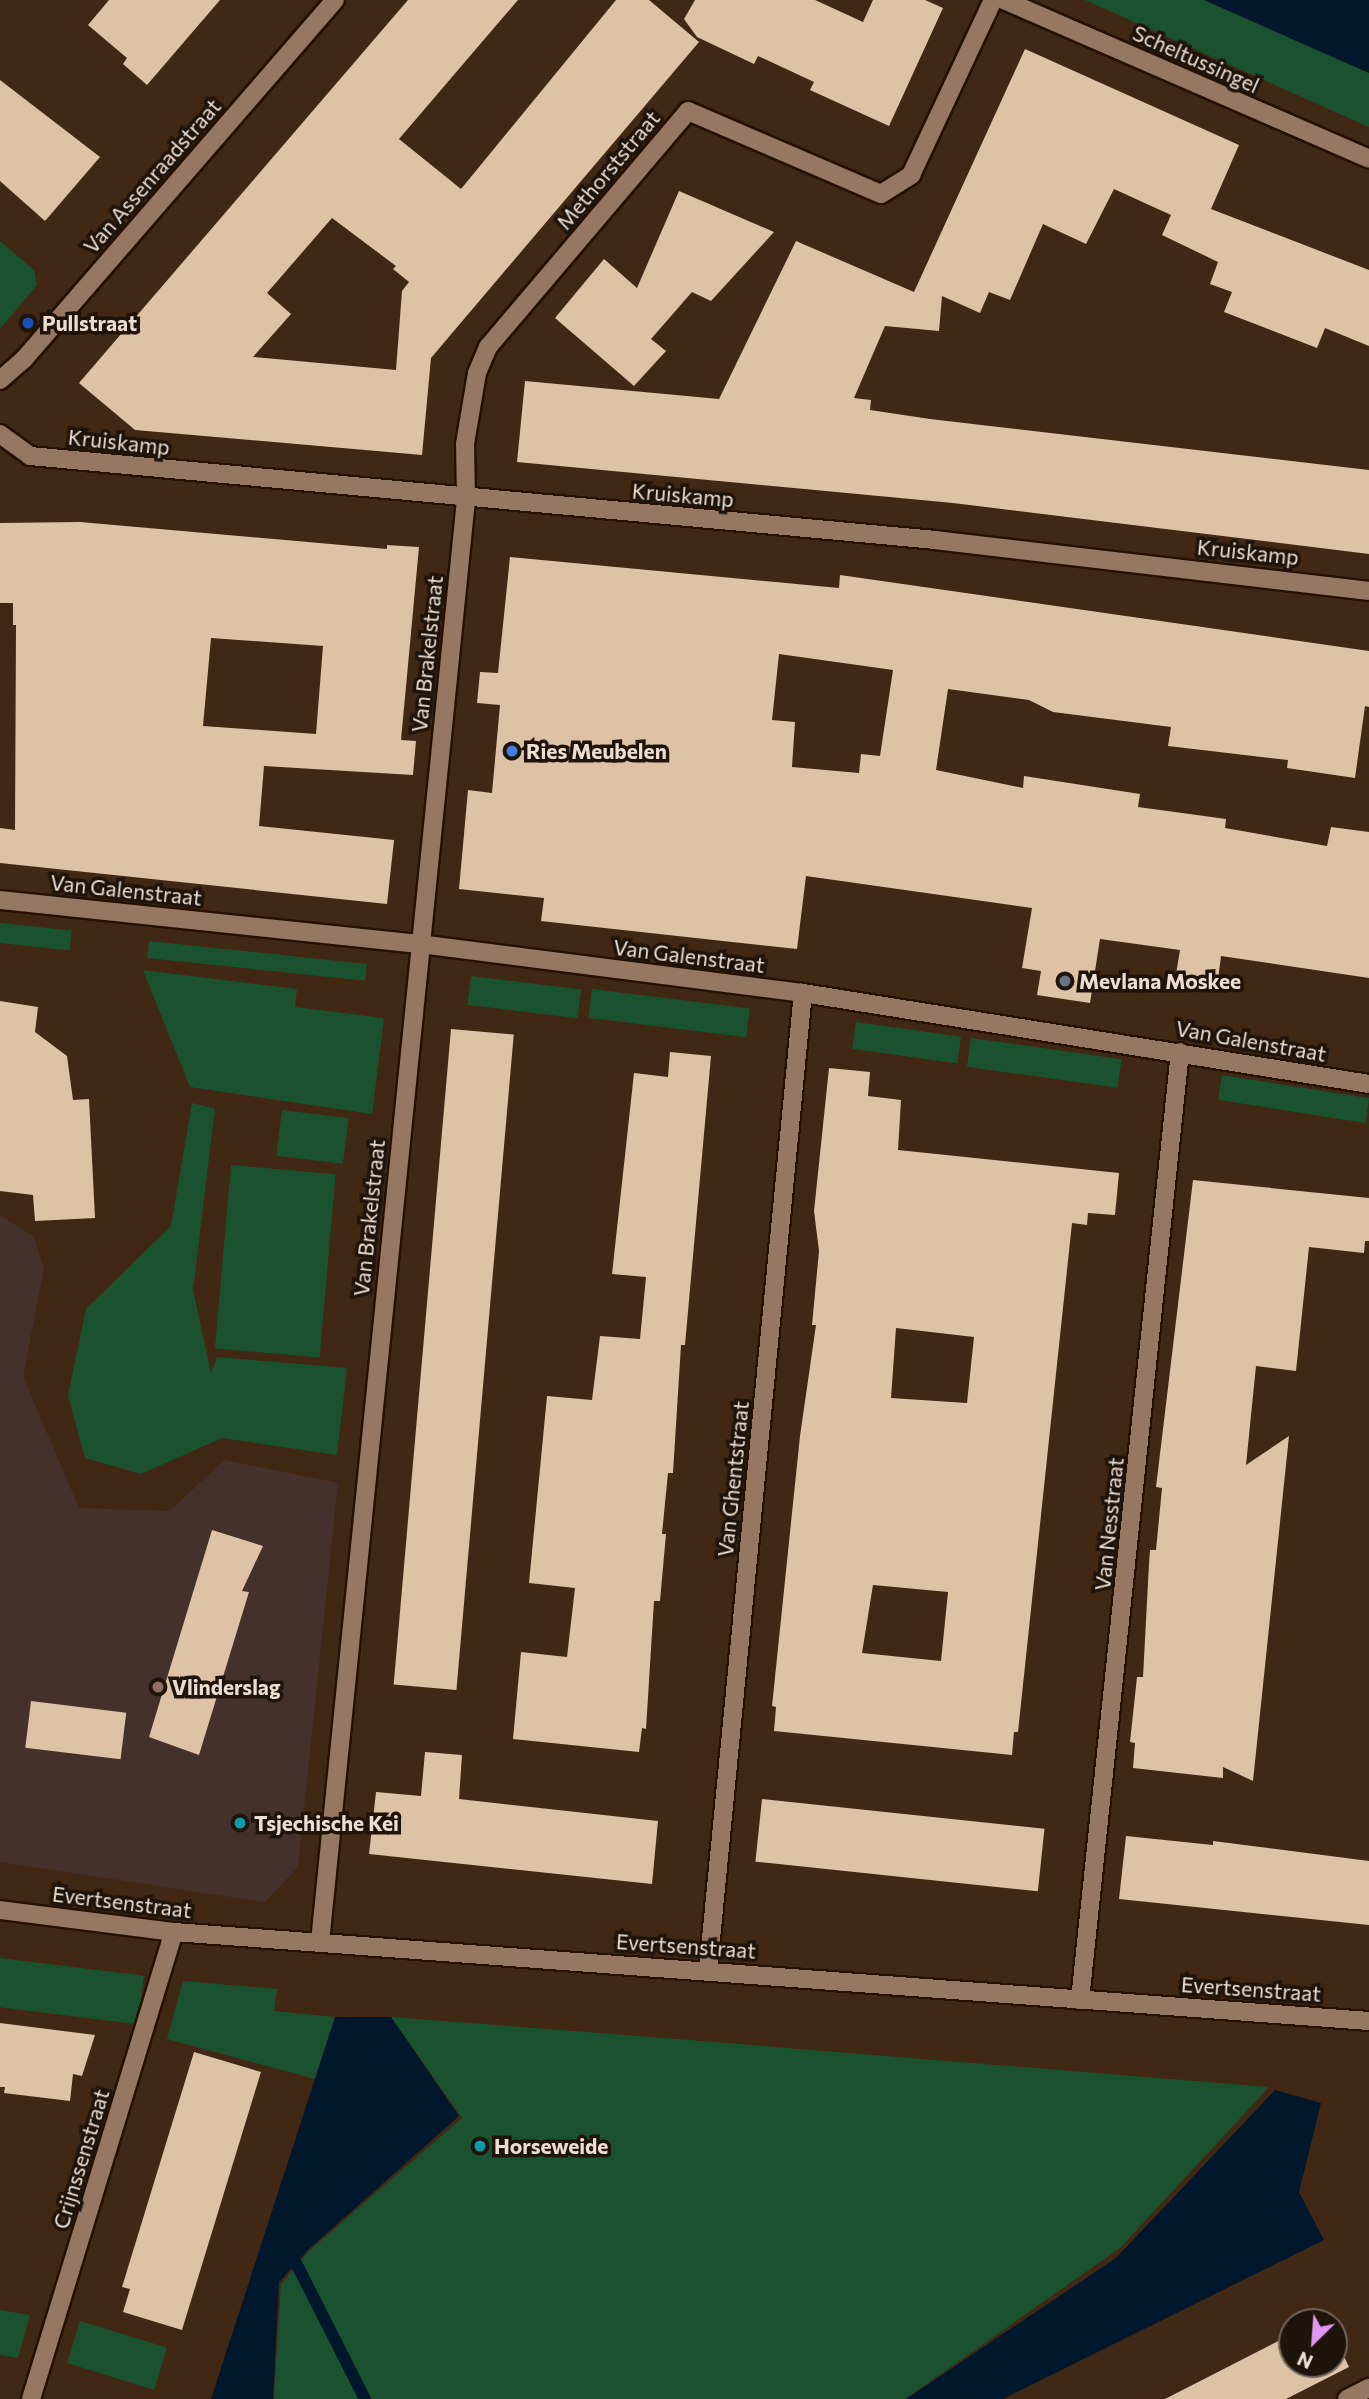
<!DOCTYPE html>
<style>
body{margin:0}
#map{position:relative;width:1369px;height:2399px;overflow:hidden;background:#412814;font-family:Commissioner,sans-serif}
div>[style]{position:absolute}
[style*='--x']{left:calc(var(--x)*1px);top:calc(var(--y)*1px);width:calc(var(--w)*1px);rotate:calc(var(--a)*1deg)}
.education>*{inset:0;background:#44312b}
.green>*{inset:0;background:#1a5230;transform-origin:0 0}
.water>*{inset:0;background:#01182c}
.stream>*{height:12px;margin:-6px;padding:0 6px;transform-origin:6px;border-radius:6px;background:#01182c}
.building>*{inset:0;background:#ddc2a6;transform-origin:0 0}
.roads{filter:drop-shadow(2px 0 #261000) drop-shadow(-2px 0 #261000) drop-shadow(0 2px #261000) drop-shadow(0 -2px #261000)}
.street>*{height:18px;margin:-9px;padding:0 9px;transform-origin:9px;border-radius:9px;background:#957762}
.secondary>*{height:18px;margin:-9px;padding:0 9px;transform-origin:9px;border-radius:9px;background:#957762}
.dots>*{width:19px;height:19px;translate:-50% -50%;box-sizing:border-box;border:4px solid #1f140b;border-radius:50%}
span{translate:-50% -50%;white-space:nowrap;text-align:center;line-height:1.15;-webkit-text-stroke:7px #1f140b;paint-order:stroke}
.street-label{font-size:21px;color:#eeded2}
.poi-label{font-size:21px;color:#eeded2;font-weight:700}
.left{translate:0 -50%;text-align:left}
.north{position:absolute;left:1278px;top:2308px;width:70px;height:70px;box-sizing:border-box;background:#1f140b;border:2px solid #72655b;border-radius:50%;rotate:205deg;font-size:19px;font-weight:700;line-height:28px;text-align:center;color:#eeded2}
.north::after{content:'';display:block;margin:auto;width:24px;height:32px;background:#df98f2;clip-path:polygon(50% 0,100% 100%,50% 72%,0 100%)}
</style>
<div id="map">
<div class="education">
<i style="clip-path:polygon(0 1215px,34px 1237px,44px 1268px,23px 1377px,79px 1508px,170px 1511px,224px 1460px,338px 1483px,298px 1867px,265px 1902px,0 1862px)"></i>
</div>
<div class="green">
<i style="clip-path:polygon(1085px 0,1204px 0,1369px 73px,1369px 127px)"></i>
<i style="clip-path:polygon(0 241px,34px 270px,37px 285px,0 329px)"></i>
<i style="left:0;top:923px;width:72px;height:20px;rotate:6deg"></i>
<i style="left:149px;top:941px;width:219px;height:17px;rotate:6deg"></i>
<i style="clip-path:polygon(143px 970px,297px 989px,295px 1007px,384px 1018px,372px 1114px,190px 1087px)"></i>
<i style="left:471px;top:976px;width:111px;height:29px;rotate:7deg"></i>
<i style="left:592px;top:989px;width:159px;height:29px;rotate:7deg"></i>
<i style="left:856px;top:1022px;width:106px;height:27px;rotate:8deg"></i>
<i style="left:971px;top:1038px;width:152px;height:29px;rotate:8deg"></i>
<i style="left:1222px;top:1075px;width:149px;height:25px;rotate:9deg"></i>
<i style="clip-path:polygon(192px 1103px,215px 1109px,193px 1290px,211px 1373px,217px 1357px,347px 1368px,337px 1455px,222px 1438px,141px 1474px,85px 1458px,68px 1395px,86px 1309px,171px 1226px)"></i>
<i style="left:282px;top:1110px;width:67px;height:46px;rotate:7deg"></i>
<i style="left:231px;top:1165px;width:105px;height:184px;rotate:5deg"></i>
<i style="left:0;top:1958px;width:145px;height:49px;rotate:7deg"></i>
<i style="clip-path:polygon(183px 1981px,277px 1989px,274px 2011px,335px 2017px,315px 2079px,167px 2039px)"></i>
<i style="clip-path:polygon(391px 2017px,639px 2036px,1269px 2087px,1120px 2248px,905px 2399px,274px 2399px,281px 2284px,309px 2251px,462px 2118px)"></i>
<i style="clip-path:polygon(0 2310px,30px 2315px,18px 2358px,0 2355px)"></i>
<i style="left:80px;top:2321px;width:91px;height:44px;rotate:17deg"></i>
</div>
<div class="water">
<i style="clip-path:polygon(1204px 0,1369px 0,1369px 73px)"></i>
<i style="clip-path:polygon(335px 2017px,391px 2017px,459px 2116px,309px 2249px,279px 2282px,273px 2399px,211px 2399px)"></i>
<i style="clip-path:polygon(1275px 2090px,1321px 2103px,1299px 2192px,1324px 2240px,1003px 2399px,906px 2399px,1116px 2258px)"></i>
</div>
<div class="stream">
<i style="--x:296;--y:2263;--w:153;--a:63.1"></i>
</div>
<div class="building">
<i style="clip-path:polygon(109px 0,220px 0,147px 85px,123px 64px,127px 58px,88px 25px)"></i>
<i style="clip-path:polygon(evenodd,408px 0,518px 0,399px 139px,461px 189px,616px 0,649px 0,699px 42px,431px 358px,422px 455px,135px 430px,79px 383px,408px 0,332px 218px,396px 266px,393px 269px,409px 282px,402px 291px,396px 370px,253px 357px,291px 314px,267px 293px,332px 218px)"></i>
<i style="clip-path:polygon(695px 0,815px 0,863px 22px,873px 0,925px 0,943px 8px,889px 126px,810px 90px,814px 82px,758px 56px,754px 64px,697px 37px,684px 19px)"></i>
<i style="clip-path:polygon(1025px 49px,1239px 145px,1211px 209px,1369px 270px,1369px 346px,1325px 328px,1317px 348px,1224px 312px,1232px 292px,1210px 284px,1218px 262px,1162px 235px,1171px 215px,1114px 189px,1086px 244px,1043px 224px,1010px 300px,989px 292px,980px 313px,942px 296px,939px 331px,885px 326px,854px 398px,871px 400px,870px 410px,930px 419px,1369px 470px,1369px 554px,953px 503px,517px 462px,525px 381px,719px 399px,796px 241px,914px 292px)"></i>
<i style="clip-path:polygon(0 80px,100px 157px,45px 221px,0 181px)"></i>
<i style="clip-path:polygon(679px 191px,774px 232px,711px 301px,692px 292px,651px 339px,666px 351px,634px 386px,555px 318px,604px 259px,637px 288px)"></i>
<i style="clip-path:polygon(evenodd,80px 522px,387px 549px,387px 545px,419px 547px,401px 740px,416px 741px,413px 775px,264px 766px,259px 826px,394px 840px,387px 904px,0 863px,0 828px,15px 830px,16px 625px,13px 625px,13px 603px,0 603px,0 523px,80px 522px,211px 638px,323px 646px,316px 734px,203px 726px,211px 638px)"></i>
<i style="clip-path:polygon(evenodd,510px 557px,839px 588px,840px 575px,1369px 651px,1369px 707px,1365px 706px,1355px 778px,1287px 768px,1288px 760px,1168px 746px,1171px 727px,1053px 712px,1029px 700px,948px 689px,936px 770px,1023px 788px,1024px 776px,1140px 794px,1138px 807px,1226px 819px,1225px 828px,1327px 846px,1331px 827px,1369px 832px,1369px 978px,1221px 956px,1218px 980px,1176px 974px,1180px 950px,1100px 939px,1090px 1003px,1037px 995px,1041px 971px,1022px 968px,1032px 908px,806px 876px,797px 949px,541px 921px,544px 898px,459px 889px,468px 790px,492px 793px,500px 705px,477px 703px,480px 672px,498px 673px,510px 557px,779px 654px,893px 670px,880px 756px,861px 754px,859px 773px,792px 767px,795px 722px,772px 720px,779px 654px)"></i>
<i style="clip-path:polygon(0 1001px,38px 1007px,35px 1032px,67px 1056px,73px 1100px,89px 1099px,95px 1218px,35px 1221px,33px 1195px,0 1191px)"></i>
<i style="left:451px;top:1029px;width:63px;height:658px;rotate:5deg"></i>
<i style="clip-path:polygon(670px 1052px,711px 1056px,685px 1345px,681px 1345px,673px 1473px,668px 1473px,662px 1534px,666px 1534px,660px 1601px,654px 1601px,646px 1729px,642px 1728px,639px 1752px,513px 1739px,521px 1652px,567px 1657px,575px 1588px,529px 1583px,547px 1396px,592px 1400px,600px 1336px,640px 1339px,646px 1277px,612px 1274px,634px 1073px,668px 1077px)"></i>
<i style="clip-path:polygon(evenodd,829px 1068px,870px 1072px,868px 1096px,901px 1100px,898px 1150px,1119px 1173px,1115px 1215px,1088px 1213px,1087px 1225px,1072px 1223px,1018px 1732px,1014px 1732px,1012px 1755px,774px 1731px,776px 1707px,772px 1706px,800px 1436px,816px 1325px,812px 1325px,819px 1251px,814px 1211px,829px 1068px,896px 1328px,974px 1337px,967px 1403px,891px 1398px,896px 1328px,829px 1068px,873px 1585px,948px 1592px,941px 1661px,862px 1653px,873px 1585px)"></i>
<i style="clip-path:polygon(1193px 1180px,1369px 1198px,1369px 1241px,1365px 1241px,1364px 1253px,1309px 1247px,1296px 1371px,1256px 1366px,1246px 1465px,1289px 1436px,1253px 1781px,1223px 1767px,1223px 1778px,1133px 1768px,1135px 1743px,1130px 1742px,1137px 1677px,1143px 1677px,1149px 1564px,1150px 1550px,1156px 1550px,1162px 1488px,1156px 1487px)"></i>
<i style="clip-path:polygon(212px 1530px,263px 1546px,242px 1591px,249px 1592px,199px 1755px,149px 1737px)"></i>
<i style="left:31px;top:1701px;width:96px;height:47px;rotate:7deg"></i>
<i style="clip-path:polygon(425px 1752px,462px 1755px,459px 1799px,658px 1821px,652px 1884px,369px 1854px,376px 1792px,421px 1796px)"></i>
<i style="left:762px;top:1799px;width:284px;height:63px;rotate:6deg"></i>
<i style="clip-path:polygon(1126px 1836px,1213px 1845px,1213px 1841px,1369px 1861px,1369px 1925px,1119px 1899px)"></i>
<i style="clip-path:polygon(0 2023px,95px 2035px,82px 2076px,73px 2074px,70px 2101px,4px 2093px,5px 2087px,0 2087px)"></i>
<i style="clip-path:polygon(194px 2052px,261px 2072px,182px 2330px,123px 2312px,130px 2289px,122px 2287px)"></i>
<i style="clip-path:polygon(1292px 2334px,1292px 2364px,1334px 2364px,1334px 2336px,1349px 2367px,1286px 2399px,1165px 2399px)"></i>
</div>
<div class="roads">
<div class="street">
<i style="--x:1004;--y:0;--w:398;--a:23.5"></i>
<i style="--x:0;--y:434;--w:37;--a:36"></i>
<i style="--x:30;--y:456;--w:909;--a:5.3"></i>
<i style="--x:935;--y:540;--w:437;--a:6.7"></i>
<i style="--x:0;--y:900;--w:422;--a:6"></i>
<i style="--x:420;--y:944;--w:386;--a:7.3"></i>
<i style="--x:803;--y:993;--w:573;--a:9.13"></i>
<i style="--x:0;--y:1910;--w:175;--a:7.2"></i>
<i style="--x:174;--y:1932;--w:1198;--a:4.26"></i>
<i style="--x:320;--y:1942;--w:1450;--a:-84.22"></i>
<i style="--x:466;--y:499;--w:55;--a:-91"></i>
<i style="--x:465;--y:444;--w:72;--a:-80.4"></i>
<i style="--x:477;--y:373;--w:28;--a:-67"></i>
<i style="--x:488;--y:347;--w:309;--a:-49.7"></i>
<i style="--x:688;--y:111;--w:210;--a:23.3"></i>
<i style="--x:881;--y:194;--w:36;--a:-32"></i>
<i style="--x:911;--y:175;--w:193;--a:-64.9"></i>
<i style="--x:708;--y:1970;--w:982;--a:-84.45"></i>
<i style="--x:1080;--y:2000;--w:953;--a:-83.98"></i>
<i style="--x:31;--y:2399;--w:488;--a:-73"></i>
<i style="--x:1347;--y:2399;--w:25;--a:-27"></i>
</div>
<div class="secondary">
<i style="--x:0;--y:380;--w:32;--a:-41"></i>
<i style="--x:24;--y:359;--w:475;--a:-49.1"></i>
</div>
</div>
<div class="dots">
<i style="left:28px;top:323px;background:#1a4fb4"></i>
<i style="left:512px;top:751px;background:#3f7fe0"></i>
<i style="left:1065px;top:981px;background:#6b7280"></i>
<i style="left:158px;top:1687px;background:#8d6e63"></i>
<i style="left:240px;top:1823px;background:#0f9aa8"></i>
<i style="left:480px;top:2146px;background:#0f9aa8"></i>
</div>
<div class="street-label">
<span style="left:1196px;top:59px;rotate:24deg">Scheltussingel</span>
<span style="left:608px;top:170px;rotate:-50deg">Methorststraat</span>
<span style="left:152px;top:176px;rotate:-49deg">Van Assenraadstraat</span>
<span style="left:119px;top:442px;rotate:6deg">Kruiskamp</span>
<span style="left:683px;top:495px;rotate:5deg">Kruiskamp</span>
<span style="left:1248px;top:552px;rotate:6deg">Kruiskamp</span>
<span style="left:427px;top:654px;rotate:-84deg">Van Brakelstraat</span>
<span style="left:126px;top:890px;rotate:6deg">Van Galenstraat</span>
<span style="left:689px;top:956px;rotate:7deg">Van Galenstraat</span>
<span style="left:1251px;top:1041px;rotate:10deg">Van Galenstraat</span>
<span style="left:369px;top:1218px;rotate:-84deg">Van Brakelstraat</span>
<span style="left:733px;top:1479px;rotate:-84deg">Van Ghentstraat</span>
<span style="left:1109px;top:1524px;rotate:-84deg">Van Nesstraat</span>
<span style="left:122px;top:1902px;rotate:7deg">Evertsenstraat</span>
<span style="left:686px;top:1946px;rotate:4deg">Evertsenstraat</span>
<span style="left:1251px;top:1989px;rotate:4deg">Evertsenstraat</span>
<span style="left:81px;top:2159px;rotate:-73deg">Crijnssenstraat</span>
</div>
<div class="poi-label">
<span class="left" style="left:42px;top:323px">Pullstraat</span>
<span class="left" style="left:526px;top:751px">Ries Meubelen</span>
<span class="left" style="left:1079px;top:981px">Mevlana Moskee</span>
<span class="left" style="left:172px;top:1687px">Vlinderslag</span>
<span class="left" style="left:254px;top:1823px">Tsjechische Kei</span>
<span class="left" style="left:494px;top:2146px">Horseweide</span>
</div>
<div class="north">N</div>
</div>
